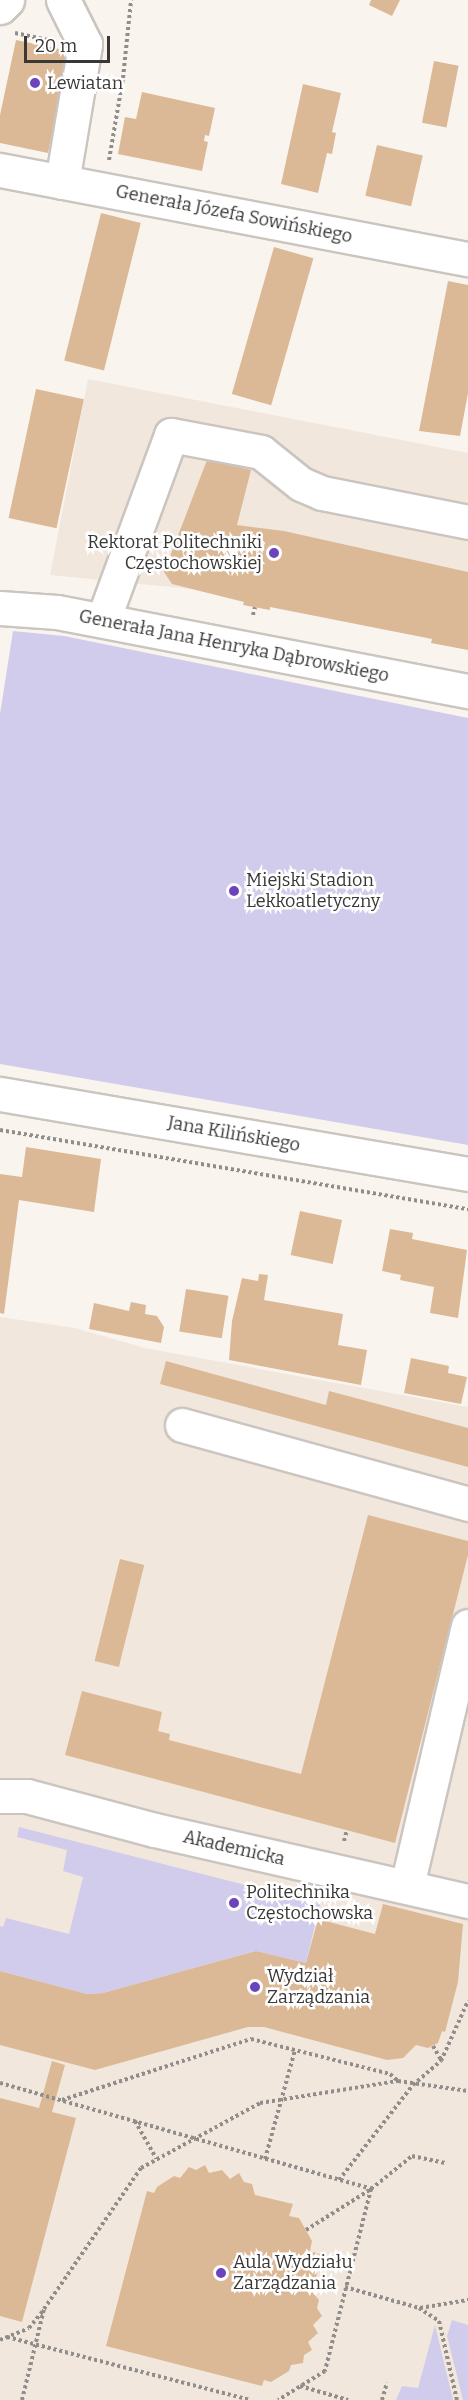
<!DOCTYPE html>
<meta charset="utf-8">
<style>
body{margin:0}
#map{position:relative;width:468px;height:2400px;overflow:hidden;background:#faf4ef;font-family:Bitter,serif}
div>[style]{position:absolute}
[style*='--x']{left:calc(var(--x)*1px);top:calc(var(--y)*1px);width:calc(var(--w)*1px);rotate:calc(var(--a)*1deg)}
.built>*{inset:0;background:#f2e7dc}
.green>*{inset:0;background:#d2ccec}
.building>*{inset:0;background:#dbb997;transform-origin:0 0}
.path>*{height:4px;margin-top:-2px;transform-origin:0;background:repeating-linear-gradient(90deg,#918d8a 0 3px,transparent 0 6px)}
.roads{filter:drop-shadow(2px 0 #cbc5c0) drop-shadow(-2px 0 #cbc5c0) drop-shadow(0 2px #cbc5c0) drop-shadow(0 -2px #cbc5c0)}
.minor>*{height:33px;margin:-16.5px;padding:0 16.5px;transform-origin:16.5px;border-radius:16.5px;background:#fff}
.dots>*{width:16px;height:16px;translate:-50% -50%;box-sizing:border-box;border:3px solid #fff;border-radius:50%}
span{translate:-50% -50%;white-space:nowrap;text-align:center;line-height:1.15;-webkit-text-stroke:5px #fff;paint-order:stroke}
.poi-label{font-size:18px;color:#3a3836}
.left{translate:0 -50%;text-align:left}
.right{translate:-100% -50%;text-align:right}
.street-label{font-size:18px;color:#3a3836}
.scale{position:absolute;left:24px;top:36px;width:86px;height:27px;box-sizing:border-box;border:3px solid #3a3836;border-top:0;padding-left:8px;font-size:18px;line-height:21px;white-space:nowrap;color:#3a3836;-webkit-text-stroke:4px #fff;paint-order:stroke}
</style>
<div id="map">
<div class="built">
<i style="clip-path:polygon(88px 379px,468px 453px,468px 645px,191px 589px,50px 575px)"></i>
<i style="clip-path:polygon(0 1317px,75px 1328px,145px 1348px,468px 1407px,468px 2400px,0 2400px)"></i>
</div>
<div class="green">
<i style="clip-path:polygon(13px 631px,64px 636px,468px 718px,468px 1145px,0 1064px,0 714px)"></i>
<i style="clip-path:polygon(19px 1827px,320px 1904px,306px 1963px,256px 1951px,103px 1993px,87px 1994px,0 1971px,0 1926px,3px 1927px,6px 1918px,69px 1934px,83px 1877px,63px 1871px,67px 1850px,17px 1837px)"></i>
<i style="clip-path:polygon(452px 2320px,468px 2325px,468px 2400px,463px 2400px,447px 2336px)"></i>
<i style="clip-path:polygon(435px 2325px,453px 2400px,396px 2400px,402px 2386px,418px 2388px)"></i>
</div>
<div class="building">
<i style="clip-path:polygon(371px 0,400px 0,392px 16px,369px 5px)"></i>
<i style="clip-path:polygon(16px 40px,69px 51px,48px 153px,0 143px,0 115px)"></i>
<i style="left:434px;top:61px;width:25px;height:63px;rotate:11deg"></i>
<i style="clip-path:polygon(303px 84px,341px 93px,332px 132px,336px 133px,332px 154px,327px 153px,318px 193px,281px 184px)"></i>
<i style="clip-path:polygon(142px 92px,215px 108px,209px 136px,205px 135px,204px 141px,208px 142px,202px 171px,118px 154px,125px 117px,136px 119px)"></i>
<i style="left:377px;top:145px;width:47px;height:52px;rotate:13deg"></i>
<i style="left:101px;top:213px;width:41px;height:152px;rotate:14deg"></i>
<i style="left:274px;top:247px;width:41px;height:153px;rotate:16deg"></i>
<i style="clip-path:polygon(448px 281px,468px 285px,468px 393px,460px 436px,419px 431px)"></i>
<i style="left:36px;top:389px;width:49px;height:132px;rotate:12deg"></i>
<i style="clip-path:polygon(207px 460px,251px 470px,237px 525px,284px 531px,468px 572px,468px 650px,431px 643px,432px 639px,270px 607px,270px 610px,243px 605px,244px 602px,172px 584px,164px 572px)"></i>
<i style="clip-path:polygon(26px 1147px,101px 1159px,94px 1212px,19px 1200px,4px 1314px,0 1313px,0 1174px,22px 1177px)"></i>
<i style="left:300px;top:1211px;width:43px;height:45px;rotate:12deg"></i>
<i style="clip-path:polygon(390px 1229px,413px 1233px,412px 1239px,467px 1250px,458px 1318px,430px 1313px,434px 1287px,400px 1280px,401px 1275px,382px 1271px)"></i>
<i style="clip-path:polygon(259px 1274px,268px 1275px,264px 1300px,343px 1314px,338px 1345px,367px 1350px,361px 1385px,229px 1360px,232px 1321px,242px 1278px,258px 1281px)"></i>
<i style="left:186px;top:1289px;width:43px;height:43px;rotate:9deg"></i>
<i style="clip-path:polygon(131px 1302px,146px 1305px,145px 1314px,157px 1316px,164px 1327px,161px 1343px,89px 1329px,94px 1303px,129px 1311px)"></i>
<i style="clip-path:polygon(411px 1358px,449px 1366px,448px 1373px,467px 1377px,461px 1404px,404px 1393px)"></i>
<i style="clip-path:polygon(166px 1361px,326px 1405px,329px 1391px,468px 1428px,468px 1467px,160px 1384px)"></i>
<i style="clip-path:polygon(368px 1515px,468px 1541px,468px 1555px,395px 1843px,65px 1755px,82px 1691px,162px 1712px,158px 1731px,170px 1734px,169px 1740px,301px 1774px)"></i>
<i style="left:120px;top:1559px;width:25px;height:105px;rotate:14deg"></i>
<i style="clip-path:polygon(383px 1904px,463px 1924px,458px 1982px,445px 2032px,442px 2031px,438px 2043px,428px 2048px,416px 2045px,403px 2058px,387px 2060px,264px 2027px,248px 2027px,95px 2070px,0 2045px,0 1971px,87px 1994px,103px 1993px,256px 1951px,306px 1963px,318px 1919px,375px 1934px)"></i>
<i style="clip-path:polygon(52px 2061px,65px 2065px,52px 2112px,76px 2118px,22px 2322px,0 2316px,0 2098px,39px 2108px)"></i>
<i style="clip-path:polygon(205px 2165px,209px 2173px,222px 2170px,230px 2179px,239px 2173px,244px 2182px,252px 2184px,255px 2195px,293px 2204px,289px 2216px,299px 2218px,312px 2241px,310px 2251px,322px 2255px,312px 2292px,319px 2300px,317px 2308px,322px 2316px,313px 2325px,318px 2333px,308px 2342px,312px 2350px,304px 2355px,303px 2363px,291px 2365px,289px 2371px,271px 2382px,264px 2380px,262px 2386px,106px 2346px,147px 2191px,154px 2193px,157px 2187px,174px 2176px,180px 2178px,189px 2167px,196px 2170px)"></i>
</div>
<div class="path">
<i style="--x:15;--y:33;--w:35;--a:12"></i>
<i style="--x:109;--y:160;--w:83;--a:-80.3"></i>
<i style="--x:123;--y:78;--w:78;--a:-84.1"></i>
<i style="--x:253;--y:615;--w:8;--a:-76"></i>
<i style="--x:0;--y:1130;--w:475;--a:9.6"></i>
<i style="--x:344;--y:1841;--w:11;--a:-75"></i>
<i style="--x:433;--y:2046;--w:16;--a:60"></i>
<i style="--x:0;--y:2083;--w:386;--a:15.9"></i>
<i style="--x:371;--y:2189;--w:188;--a:104.2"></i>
<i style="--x:325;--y:2371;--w:55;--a:148.3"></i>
<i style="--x:62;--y:2100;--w:199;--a:-17.9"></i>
<i style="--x:251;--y:2039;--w:143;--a:14.1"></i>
<i style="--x:390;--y:2074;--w:11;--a:41"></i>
<i style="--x:135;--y:2121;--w:43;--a:60.4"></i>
<i style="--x:265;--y:2159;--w:113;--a:-74.6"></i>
<i style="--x:339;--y:2180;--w:120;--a:-52.1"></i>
<i style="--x:413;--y:2085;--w:37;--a:-41"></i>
<i style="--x:441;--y:2061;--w:66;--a:-65.8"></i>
<i style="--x:306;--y:2230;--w:77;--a:-32.2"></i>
<i style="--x:371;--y:2189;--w:53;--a:-38.8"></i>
<i style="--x:412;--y:2156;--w:34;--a:12"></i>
<i style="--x:345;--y:2287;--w:77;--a:15.8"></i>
<i style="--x:419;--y:2308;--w:24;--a:33"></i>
<i style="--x:439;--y:2321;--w:81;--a:77.2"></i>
<i style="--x:420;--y:2308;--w:49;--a:-9.5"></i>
<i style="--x:7;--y:2337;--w:251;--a:14.5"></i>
<i style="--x:0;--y:2340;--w:31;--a:-22"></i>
<i style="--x:29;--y:2328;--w:21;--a:-51"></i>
<i style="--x:300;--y:2386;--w:50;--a:16.3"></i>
<i style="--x:22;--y:2400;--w:94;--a:-76.4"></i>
<i style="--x:44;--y:2309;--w:171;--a:-55.5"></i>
<i style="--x:141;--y:2168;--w:136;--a:-28.6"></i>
<i style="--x:260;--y:2103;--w:140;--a:-9.1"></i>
<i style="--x:398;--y:2081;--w:71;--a:8.1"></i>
<i style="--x:382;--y:2400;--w:18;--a:-74"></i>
</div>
<div class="roads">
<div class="minor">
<i style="--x:0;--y:7;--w:10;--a:-45"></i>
<i style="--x:0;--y:170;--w:476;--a:10.8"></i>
<i style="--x:62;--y:182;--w:140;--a:-80.5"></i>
<i style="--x:85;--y:44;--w:49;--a:-116.6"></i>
<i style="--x:0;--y:608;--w:57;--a:4"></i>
<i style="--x:57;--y:612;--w:419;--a:10.9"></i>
<i style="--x:103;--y:620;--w:197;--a:-69.8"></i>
<i style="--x:171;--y:435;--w:92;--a:10.7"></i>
<i style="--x:261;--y:452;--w:51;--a:38.7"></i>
<i style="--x:301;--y:484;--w:23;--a:23"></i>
<i style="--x:322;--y:493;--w:149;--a:11.2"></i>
<i style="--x:0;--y:1094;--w:475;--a:9.7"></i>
<i style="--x:182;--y:1425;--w:297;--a:15.4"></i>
<i style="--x:0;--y:1796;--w:27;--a:0"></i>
<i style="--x:27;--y:1796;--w:132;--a:14.9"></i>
<i style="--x:155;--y:1830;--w:321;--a:12.8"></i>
<i style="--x:407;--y:1886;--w:267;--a:-76.8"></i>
</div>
</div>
<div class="dots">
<i style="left:35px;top:83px;background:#6b43bb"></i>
<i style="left:274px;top:553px;background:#6b43bb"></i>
<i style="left:234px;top:891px;background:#6b43bb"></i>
<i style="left:234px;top:1903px;background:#6b43bb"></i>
<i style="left:255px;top:1987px;background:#6b43bb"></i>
<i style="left:221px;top:2273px;background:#6b43bb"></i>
</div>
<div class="poi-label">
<span class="left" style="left:47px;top:83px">Lewiatan</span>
<span class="right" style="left:262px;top:553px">Rektorat Politechniki<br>Częstochowskiej</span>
<span class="left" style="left:246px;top:891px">Miejski Stadion<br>Lekkoatletyczny</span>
<span class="left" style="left:246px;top:1903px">Politechnika<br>Częstochowska</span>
<span class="left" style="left:267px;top:1987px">Wydział<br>Zarządzania</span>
<span class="left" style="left:233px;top:2273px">Aula Wydziału<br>Zarządzania</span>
</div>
<div class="street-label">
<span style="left:234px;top:214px;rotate:11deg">Generała Józefa Sowińskiego</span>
<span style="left:234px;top:646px;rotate:11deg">Generała Jana Henryka Dąbrowskiego</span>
<span style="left:234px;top:1134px;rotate:10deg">Jana Kilińskiego</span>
<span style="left:234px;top:1848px;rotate:13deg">Akademicka</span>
</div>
<div class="scale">20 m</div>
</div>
